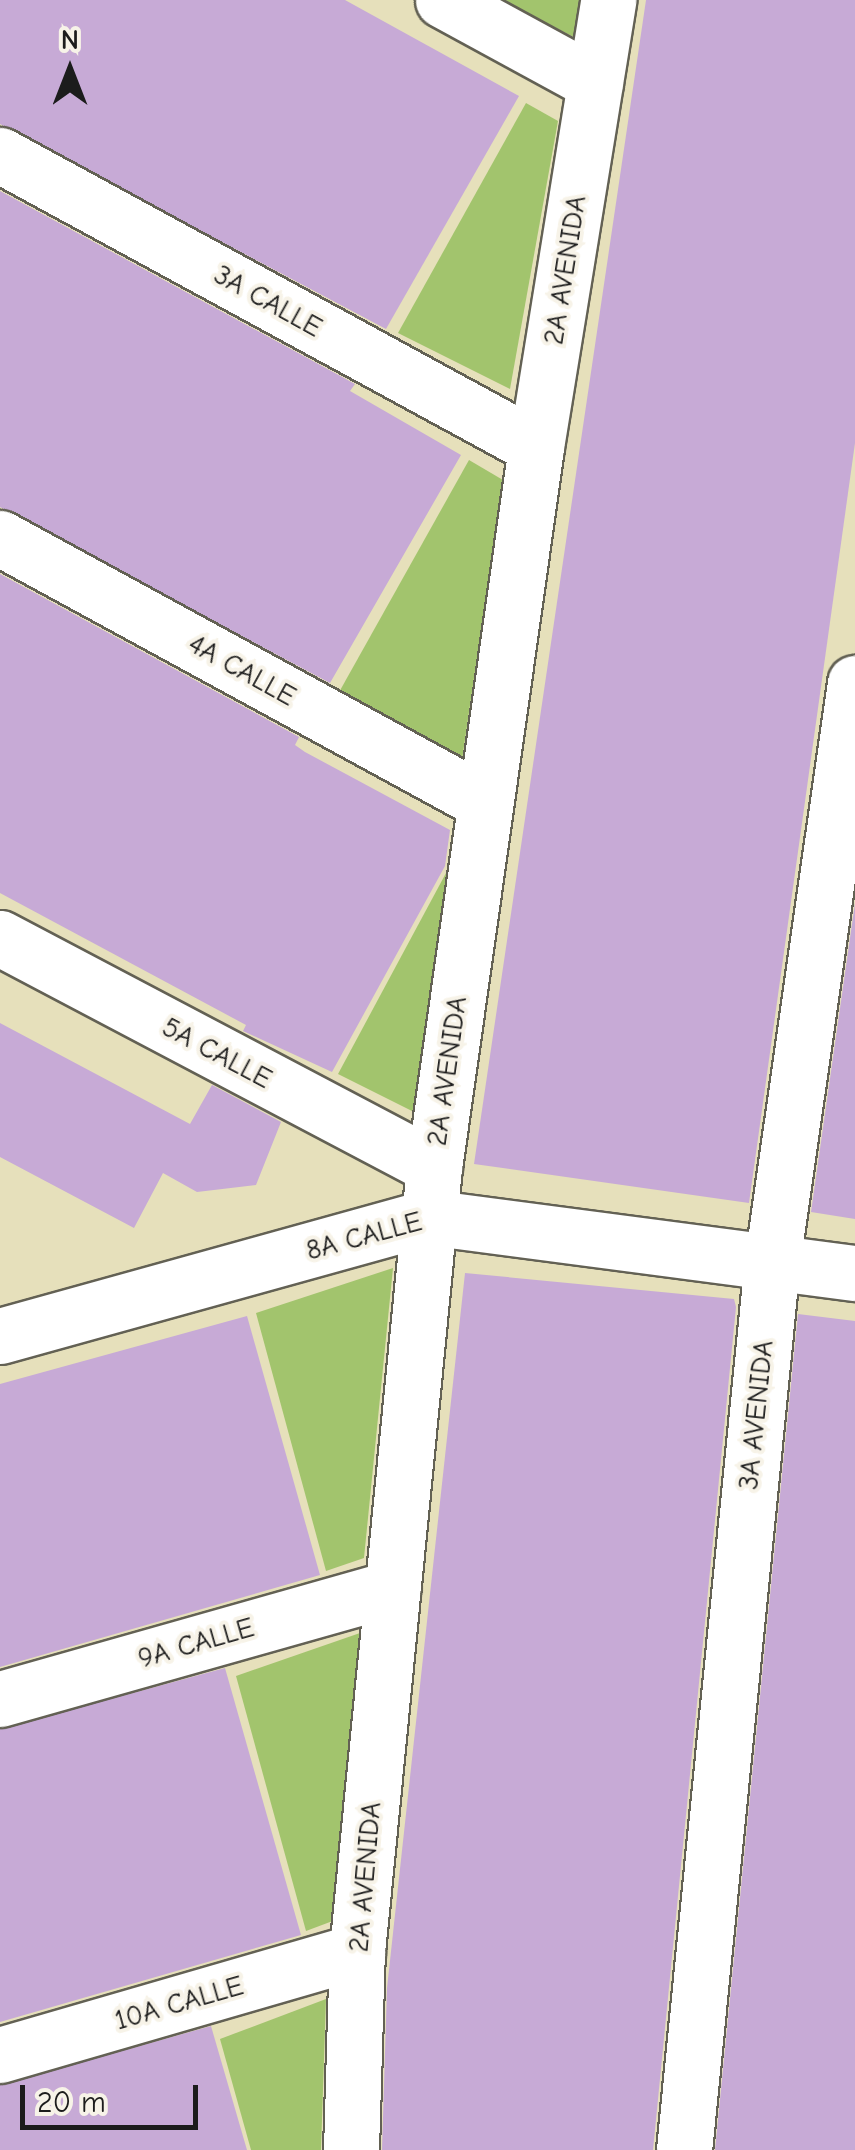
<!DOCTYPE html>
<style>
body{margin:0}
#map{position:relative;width:855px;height:2150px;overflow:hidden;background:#e6e0bb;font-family:"Comic Neue",sans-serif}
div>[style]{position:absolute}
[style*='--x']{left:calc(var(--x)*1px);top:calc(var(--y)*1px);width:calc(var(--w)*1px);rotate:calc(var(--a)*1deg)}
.green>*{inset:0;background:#a2c46d}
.building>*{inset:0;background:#c7aad6}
.roads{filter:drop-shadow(2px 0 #636154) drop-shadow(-2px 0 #636154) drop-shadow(0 2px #636154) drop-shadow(0 -2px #636154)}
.minor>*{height:55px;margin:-27.5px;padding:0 27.5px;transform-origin:27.5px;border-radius:27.5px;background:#fff}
span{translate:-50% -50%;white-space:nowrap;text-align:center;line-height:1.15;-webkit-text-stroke:8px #f7f3e8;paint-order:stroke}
.street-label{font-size:28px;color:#1c1c1c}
.north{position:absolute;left:20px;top:20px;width:100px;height:100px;-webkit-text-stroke:8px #f7f3e8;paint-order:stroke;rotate:0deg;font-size:28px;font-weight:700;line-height:40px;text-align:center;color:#1c1c1c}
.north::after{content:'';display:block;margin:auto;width:35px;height:45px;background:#1c1c1c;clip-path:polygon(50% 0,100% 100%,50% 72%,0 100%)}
.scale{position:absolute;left:20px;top:2085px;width:178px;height:45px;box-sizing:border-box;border:5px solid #1c1c1c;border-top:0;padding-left:12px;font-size:30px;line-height:35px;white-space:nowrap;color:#1c1c1c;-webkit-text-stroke:8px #f7f3e8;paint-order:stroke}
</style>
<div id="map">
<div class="green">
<i style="clip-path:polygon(582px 0,576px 38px,503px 2px,504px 0)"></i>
<i style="clip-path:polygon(526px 103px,558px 121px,510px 389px,398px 333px)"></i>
<i style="clip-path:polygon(469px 460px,503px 480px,462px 760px,338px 694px)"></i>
<i style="clip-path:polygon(453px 860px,418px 1114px,338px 1074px)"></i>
<i style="clip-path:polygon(393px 1268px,364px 1558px,326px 1571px,256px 1313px)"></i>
<i style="clip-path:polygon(360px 1633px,338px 1919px,306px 1931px,236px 1676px)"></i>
<i style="clip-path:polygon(326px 1999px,321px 2150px,251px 2150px,220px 2039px)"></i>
</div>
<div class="building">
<i style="clip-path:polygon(0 0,345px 0,519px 96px,386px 329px,0 124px)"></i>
<i style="clip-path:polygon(646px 0,855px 0,855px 443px,749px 1203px,474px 1164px)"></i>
<i style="clip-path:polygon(0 191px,355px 384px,350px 391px,461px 455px,330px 683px,0 507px)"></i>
<i style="clip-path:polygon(0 574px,299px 737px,295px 745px,305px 752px,450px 830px,445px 866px,332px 1072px,243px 1031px,246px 1025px,0 893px)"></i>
<i style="clip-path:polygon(855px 903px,855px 1219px,811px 1212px)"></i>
<i style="clip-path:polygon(0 1023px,190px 1124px,212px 1085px,281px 1122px,256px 1185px,197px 1192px,163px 1173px,134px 1228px,0 1157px)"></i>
<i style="clip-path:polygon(465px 1273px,734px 1299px,736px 1307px,653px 2150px,382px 2150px,387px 1988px)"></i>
<i style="clip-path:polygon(798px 1314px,855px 1321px,855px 2150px,715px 2150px)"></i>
<i style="clip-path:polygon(247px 1316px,320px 1575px,0 1667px,0 1384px)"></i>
<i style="clip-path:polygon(225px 1668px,301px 1935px,0 2022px,0 1729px)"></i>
<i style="clip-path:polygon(211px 2026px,247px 2150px,0 2150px,0 2085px)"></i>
</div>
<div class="roads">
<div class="minor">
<i style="--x:443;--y:0;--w:173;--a:28.6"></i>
<i style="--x:0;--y:155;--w:610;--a:28.58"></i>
<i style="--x:0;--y:538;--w:551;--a:28.61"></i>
<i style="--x:0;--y:938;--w:491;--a:27.8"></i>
<i style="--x:0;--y:1336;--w:444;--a:-15.5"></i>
<i style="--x:428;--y:1217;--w:431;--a:7.5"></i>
<i style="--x:0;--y:1699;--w:408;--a:-15.8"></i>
<i style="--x:0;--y:2055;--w:372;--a:-16.2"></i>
<i style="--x:351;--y:2150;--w:199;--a:-88.3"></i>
<i style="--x:357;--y:1951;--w:788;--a:-84.39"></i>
<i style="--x:434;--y:1167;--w:727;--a:-81.94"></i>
<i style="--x:536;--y:447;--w:453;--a:-80.8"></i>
<i style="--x:684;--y:2150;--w:892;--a:-84.34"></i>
<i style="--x:772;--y:1262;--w:585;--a:-81.84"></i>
</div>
</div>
<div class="street-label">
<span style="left:565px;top:270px;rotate:-81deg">2A AVENIDA</span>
<span style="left:268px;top:301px;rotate:29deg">3A CALLE</span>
<span style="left:242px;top:670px;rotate:29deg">4A CALLE</span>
<span style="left:217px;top:1053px;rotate:28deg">5A CALLE</span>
<span style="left:447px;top:1071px;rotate:-82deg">2A AVENIDA</span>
<span style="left:364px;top:1236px;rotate:-15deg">8A CALLE</span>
<span style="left:756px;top:1415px;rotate:-84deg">3A AVENIDA</span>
<span style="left:196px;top:1643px;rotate:-16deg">9A CALLE</span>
<span style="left:365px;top:1877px;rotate:-85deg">2A AVENIDA</span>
<span style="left:179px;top:2003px;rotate:-16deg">10A CALLE</span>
</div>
<div class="north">N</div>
<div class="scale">20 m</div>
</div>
